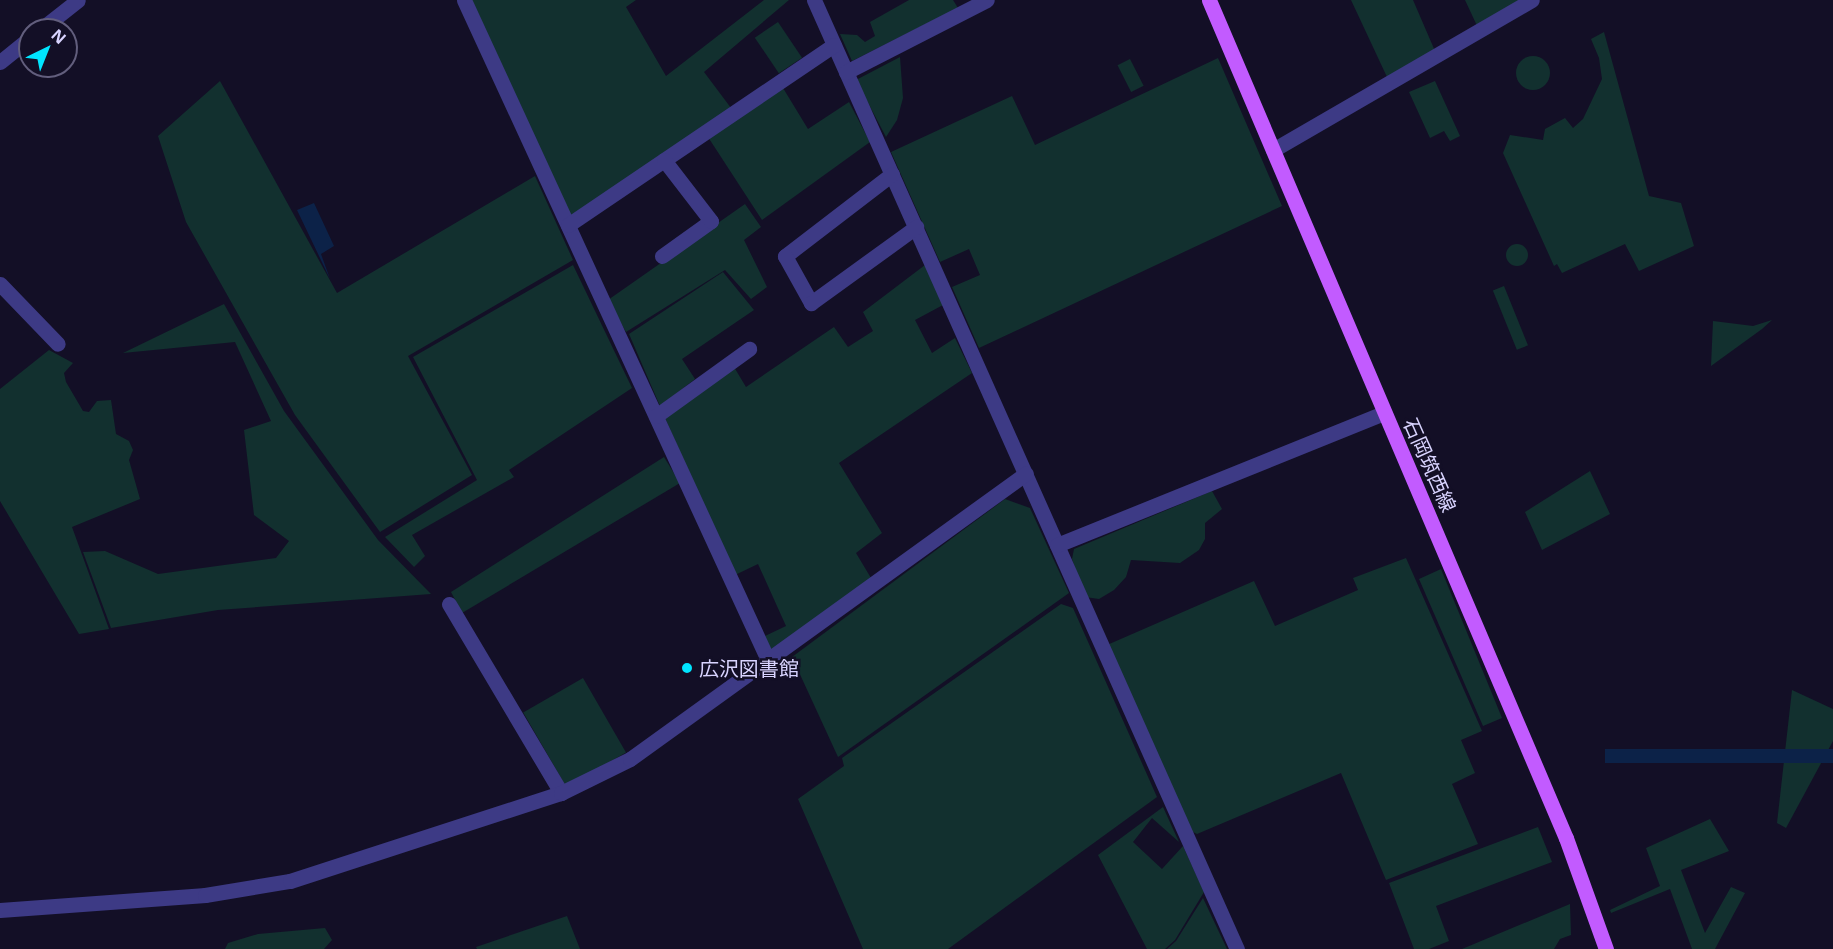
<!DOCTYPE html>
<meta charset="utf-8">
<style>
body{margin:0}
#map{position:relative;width:1833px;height:949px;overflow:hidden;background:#130f26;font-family:"Noto Sans","Noto Sans JP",sans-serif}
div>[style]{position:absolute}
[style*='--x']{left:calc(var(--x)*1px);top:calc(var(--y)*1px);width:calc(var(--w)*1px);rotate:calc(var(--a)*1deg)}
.green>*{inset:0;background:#12302f;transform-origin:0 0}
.round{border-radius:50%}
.water>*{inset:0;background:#0c2248;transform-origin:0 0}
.minor>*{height:15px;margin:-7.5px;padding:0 7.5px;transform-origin:7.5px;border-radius:7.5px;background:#3d3a85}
.major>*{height:15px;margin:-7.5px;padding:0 7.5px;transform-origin:7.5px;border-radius:7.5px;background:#c25bff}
.dots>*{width:16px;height:16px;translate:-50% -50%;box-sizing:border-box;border:3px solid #130f26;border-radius:50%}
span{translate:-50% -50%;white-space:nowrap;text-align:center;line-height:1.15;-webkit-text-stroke:5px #130f26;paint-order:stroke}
.street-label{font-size:20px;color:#d9d4ff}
.poi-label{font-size:20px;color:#d9d4ff}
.left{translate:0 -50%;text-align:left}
.north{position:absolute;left:18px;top:18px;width:60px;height:60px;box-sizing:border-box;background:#130f26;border:2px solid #625e7d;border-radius:50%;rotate:43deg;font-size:16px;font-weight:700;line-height:24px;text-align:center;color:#d9d4ff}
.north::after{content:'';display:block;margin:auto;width:21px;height:27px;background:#00e5ff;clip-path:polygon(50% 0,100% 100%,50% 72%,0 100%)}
</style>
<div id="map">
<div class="green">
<i style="clip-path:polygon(471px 0,636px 0,626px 7px,666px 76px,764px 0,789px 0,704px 72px,731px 108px,570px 217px)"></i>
<i style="clip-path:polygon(909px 0,953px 0,958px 8px,852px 61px,840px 34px,857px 35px,865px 42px,875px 36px,870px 22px)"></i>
<i style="clip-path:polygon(1351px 0,1413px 0,1435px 51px,1387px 77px)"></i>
<i style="clip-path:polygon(1465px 0,1526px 0,1479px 30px)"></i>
<i style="left:778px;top:22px;width:43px;height:28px;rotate:56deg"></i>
<i style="clip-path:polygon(1604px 32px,1649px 196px,1681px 203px,1694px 246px,1639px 271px,1625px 244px,1562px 273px,1557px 264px,1554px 266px,1503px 153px,1510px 135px,1543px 140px,1545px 129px,1565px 118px,1573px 128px,1583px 119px,1602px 79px,1599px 58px,1591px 39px)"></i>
<i class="round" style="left:1516px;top:56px;width:34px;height:34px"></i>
<i style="clip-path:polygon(900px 57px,903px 98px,897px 120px,886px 137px,856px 80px)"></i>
<i style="clip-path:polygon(1218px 58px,1282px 206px,979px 348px,952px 287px,980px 275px,969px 249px,940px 262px,891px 152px,1012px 96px,1035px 145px)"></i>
<i style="left:1130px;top:59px;width:30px;height:14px;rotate:63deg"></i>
<i style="clip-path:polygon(220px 81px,337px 293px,535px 176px,573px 260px,408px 356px,472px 475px,380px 532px,295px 415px,186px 222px,158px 136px)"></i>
<i style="clip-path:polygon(1435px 81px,1460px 136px,1450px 141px,1444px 131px,1430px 138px,1409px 92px)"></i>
<i style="clip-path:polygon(783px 88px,808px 129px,849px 102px,870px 142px,762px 220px,708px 137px)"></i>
<i style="clip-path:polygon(745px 204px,761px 227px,744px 240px,767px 287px,751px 299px,725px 270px,626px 332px,608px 300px)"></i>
<i class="round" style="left:1506px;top:244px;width:22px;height:22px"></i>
<i style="clip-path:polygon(573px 265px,632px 388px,509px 470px,514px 477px,412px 535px,425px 556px,414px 567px,385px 537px,477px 480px,413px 357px)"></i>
<i style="clip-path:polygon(925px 265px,943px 305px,915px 320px,932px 353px,955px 338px,972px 373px,839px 463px,882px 533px,856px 553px,871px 578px,771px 651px,765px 636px,786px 626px,758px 564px,735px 575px,665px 418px,734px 367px,746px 387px,834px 327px,848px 347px,873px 331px,863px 312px)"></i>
<i style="clip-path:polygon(723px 272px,754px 310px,682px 359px,695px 379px,660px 406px,629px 334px)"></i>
<i style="left:1504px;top:286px;width:64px;height:12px;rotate:68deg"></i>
<i style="clip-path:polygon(224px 304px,284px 411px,378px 540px,431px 594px,218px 610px,111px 628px,83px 552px,105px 551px,158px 574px,276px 558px,289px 541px,254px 515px,244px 430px,271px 421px,235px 342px,123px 353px)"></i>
<i style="clip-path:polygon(1772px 320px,1762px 329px,1711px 366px,1713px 321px,1753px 326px)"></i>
<i style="clip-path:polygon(49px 350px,73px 363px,64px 373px,66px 382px,83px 411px,89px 412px,97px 401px,111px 400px,116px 434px,129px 441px,133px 450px,129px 460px,140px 499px,72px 527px,109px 629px,79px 634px,0 501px,0 389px)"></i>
<i style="clip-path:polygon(664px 457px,680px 483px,462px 613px,451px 592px)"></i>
<i style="clip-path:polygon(1590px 471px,1610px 514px,1542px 550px,1525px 512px)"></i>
<i style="clip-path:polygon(1212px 491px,1222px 509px,1205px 523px,1205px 539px,1199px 550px,1180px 563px,1131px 560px,1126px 577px,1114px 590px,1099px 599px,1085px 597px,1072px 559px,1074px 549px)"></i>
<i style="clip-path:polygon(1005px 499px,1030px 508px,1069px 593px,838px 757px,792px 657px)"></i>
<i style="clip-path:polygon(1406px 558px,1482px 731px,1461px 740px,1475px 773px,1452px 784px,1478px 844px,1386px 880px,1341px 773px,1197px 834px,1191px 831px,1107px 645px,1254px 581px,1275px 626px,1358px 590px,1353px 578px)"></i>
<i style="clip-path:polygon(1441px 569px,1502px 718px,1483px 726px,1419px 579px)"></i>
<i style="clip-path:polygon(1061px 604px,1073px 608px,1157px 797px,948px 949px,863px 949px,798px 799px,844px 766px,842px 758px)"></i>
<i style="left:583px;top:678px;width:86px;height:69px;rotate:60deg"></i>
<i style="clip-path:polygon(1792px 690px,1833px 709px,1833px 741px,1786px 828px,1777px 823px)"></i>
<i style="clip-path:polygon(1163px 807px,1179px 842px,1152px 818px,1133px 842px,1162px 869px,1183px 846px,1204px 892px,1175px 940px,1165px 949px,1147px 949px,1098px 855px)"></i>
<i style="clip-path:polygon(1710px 819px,1729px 851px,1681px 870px,1705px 933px,1731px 887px,1745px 893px,1715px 949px,1692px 949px,1670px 889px,1611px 913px,1610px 910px,1660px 886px,1646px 848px)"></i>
<i style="clip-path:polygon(1538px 827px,1552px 862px,1436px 906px,1449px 941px,1429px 949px,1414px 949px,1389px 883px)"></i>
<i style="clip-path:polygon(1203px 898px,1227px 949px,1167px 949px,1176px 941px)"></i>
<i style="clip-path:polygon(1570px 904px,1571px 935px,1560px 939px,1554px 949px,1462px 949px)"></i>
<i style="clip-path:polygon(567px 916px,580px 949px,477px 949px,476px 947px)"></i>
<i style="clip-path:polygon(325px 928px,332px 940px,324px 949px,225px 949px,228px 943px,258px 934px)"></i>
</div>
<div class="water">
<i style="clip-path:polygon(314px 203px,334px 246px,321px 254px,330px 279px,297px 210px)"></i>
<i style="left:1833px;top:749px;width:14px;height:228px;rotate:90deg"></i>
</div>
<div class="minor">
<i style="--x:464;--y:0;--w:727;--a:65.27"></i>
<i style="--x:814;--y:0;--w:1039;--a:65.98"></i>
<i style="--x:40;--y:30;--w:48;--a:-38.3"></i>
<i style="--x:0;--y:62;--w:38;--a:-39"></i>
<i style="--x:846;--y:72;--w:158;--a:-27.1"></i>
<i style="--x:1273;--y:150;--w:299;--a:-30.1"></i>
<i style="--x:892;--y:174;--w:135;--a:142.5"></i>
<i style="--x:785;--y:256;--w:54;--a:61"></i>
<i style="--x:811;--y:303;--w:130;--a:-35.9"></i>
<i style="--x:568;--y:225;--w:321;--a:-34.1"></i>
<i style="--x:662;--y:256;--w:60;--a:-35.5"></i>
<i style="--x:711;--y:221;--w:77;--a:-127.6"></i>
<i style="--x:0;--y:284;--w:83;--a:46"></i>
<i style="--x:656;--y:416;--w:115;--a:-35.8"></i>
<i style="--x:1057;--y:545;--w:353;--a:-22"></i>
<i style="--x:449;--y:604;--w:220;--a:59.3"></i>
<i style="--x:0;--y:910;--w:206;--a:-4.2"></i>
<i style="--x:205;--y:895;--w:86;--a:-9.4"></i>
<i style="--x:290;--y:881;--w:285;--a:-18"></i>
<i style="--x:561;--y:793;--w:77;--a:-26.2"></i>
<i style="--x:630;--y:759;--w:488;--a:-35.8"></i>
</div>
<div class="major">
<i style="--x:1209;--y:0;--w:911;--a:66.93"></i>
<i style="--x:1566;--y:838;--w:118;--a:70.2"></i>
</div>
<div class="dots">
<i style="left:687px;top:668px;background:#00e5ff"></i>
</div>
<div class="street-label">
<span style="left:1430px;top:465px;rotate:66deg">石岡筑西線</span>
</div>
<div class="poi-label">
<span class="left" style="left:699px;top:668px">広沢図書館</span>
</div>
<div class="north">N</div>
</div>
